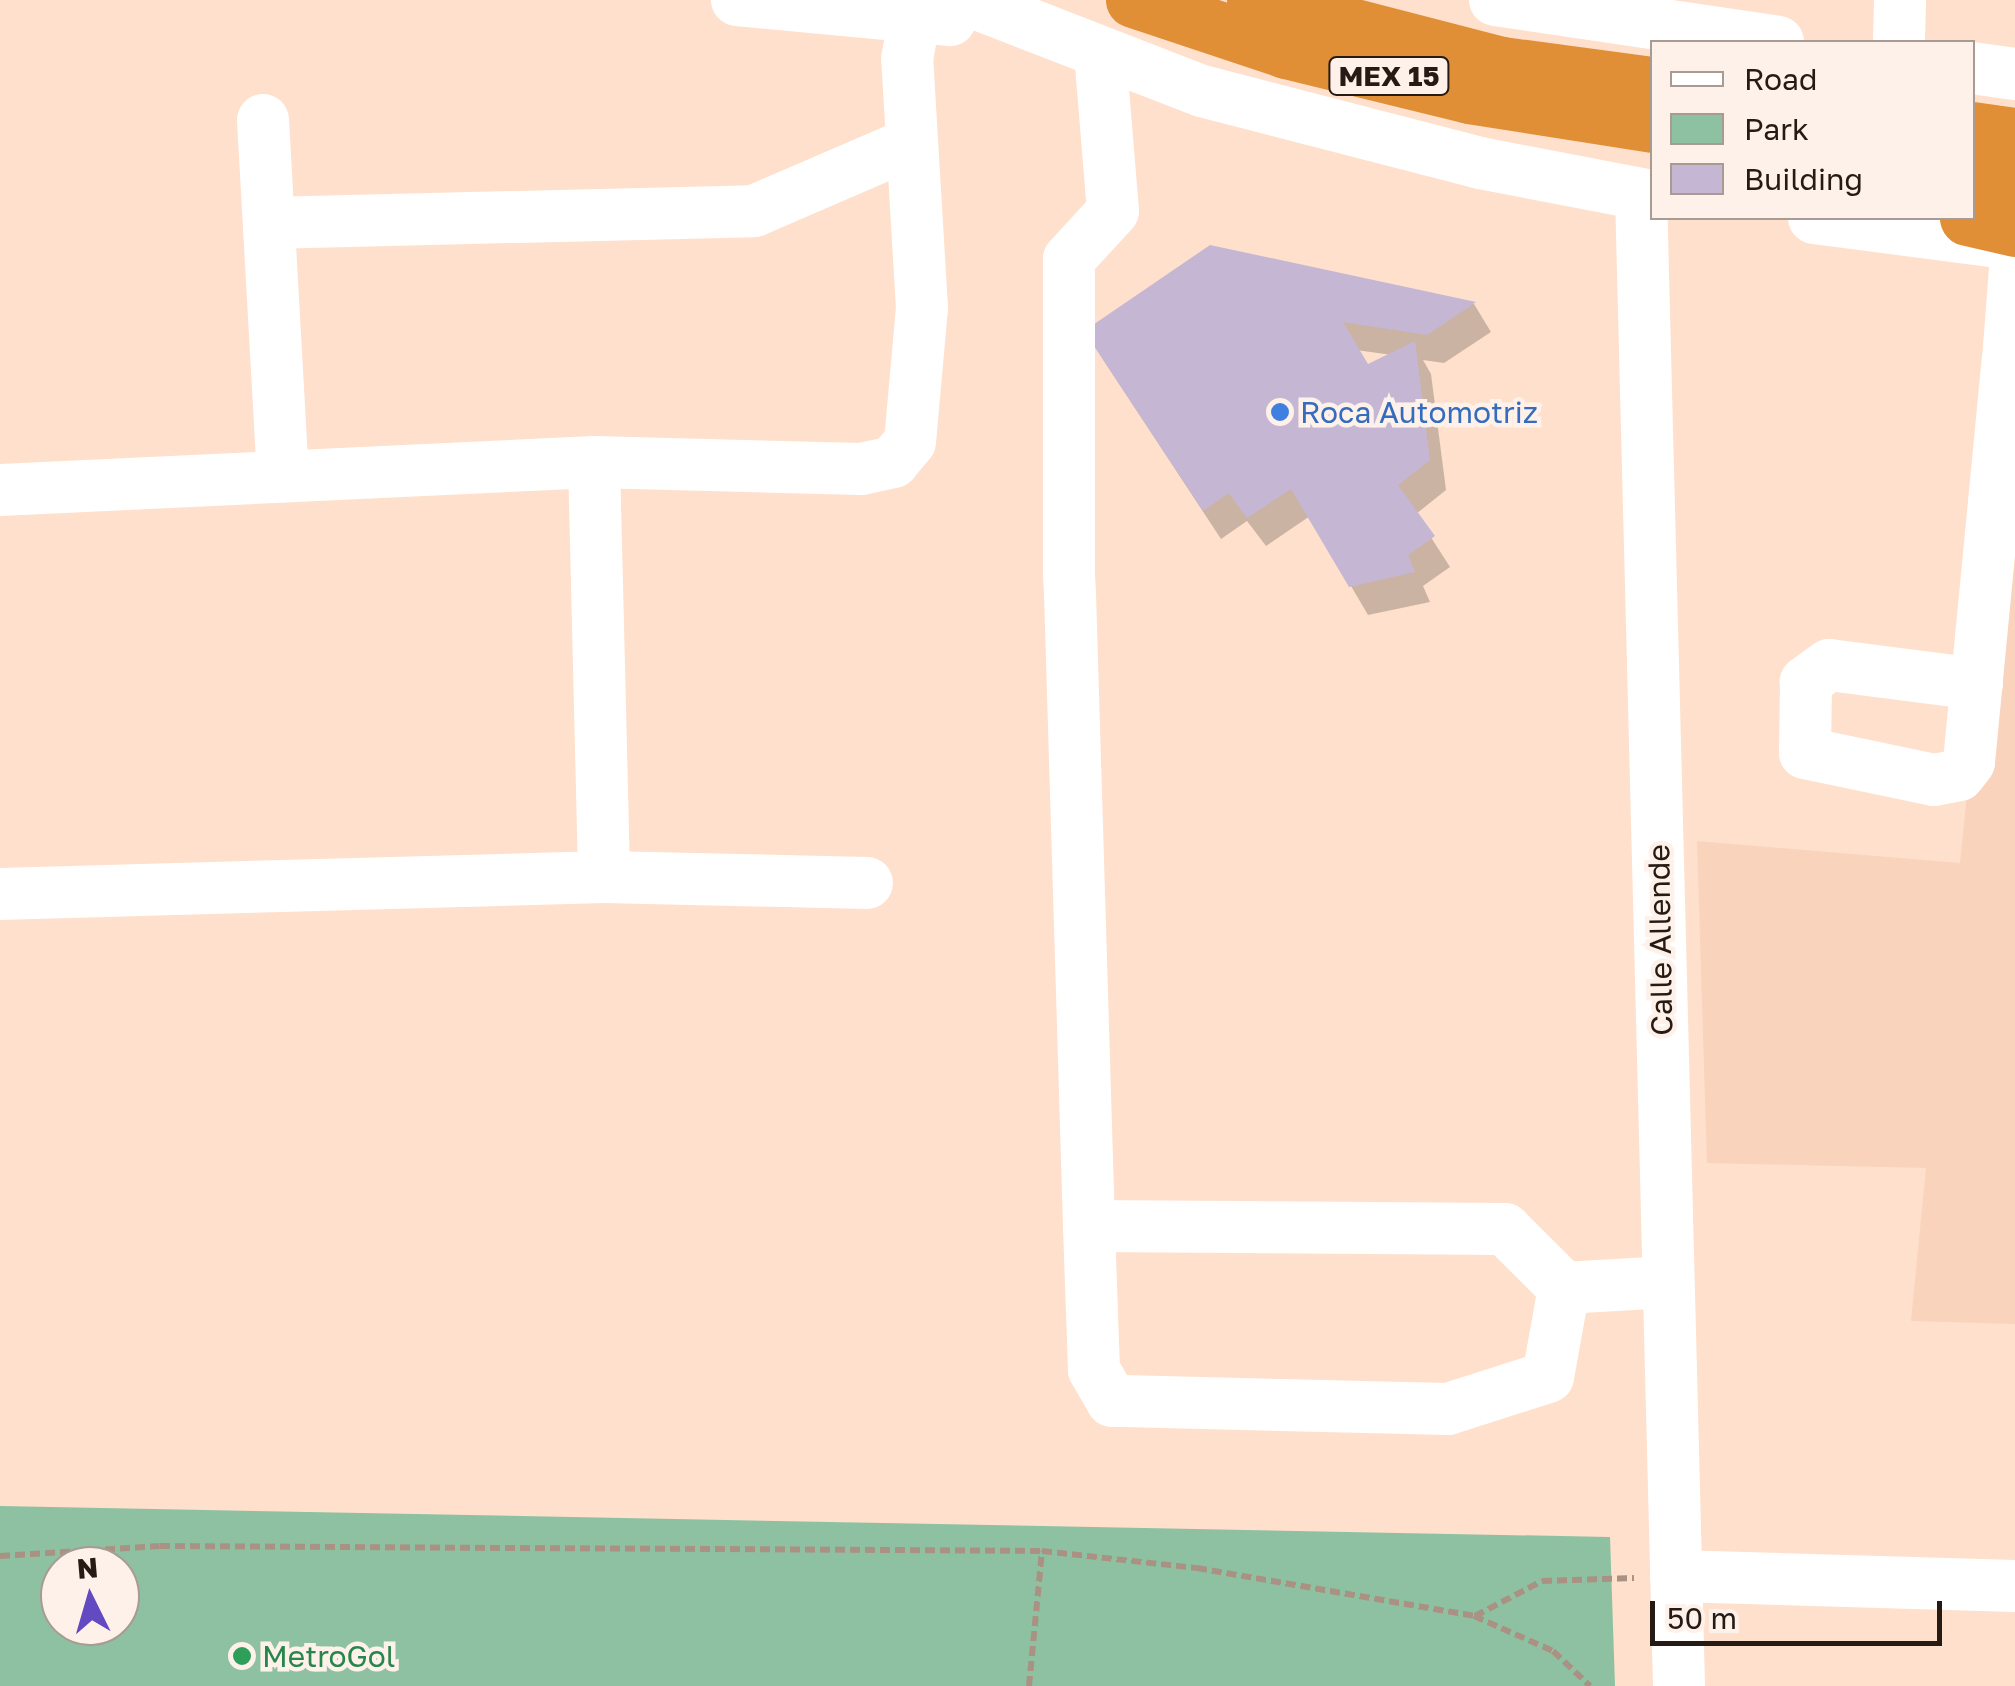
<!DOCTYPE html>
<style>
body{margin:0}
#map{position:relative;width:2015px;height:1686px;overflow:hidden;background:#fee0cc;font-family:"Golos Text",sans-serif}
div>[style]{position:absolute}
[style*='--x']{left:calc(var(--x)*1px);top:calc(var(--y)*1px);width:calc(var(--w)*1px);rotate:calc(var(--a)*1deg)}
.built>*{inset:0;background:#f9d3bc}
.green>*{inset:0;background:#8ec1a1}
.shadow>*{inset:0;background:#0003}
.building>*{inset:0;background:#c5b7d4}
.path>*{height:6px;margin-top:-3px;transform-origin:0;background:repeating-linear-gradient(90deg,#a99283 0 10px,transparent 0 15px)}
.minor>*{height:52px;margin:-26px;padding:0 26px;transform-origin:26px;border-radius:26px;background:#fff}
.highway>*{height:55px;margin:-27.5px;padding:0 27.5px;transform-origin:27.5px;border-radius:27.5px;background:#e18f37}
.dots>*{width:28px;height:28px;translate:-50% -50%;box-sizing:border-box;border:5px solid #fef1e9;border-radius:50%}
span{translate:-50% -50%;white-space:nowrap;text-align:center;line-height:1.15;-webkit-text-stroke:9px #fef1e9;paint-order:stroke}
.shield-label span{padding:2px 8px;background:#fef1e9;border:2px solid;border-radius:8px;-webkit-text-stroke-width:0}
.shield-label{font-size:28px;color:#261b14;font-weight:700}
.shop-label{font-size:30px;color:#366cbe}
.left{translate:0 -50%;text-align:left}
.street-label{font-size:30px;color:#261b14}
.leisure-label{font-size:30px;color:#27864d}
.legend{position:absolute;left:1650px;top:40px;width:325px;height:180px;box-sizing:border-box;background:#fef1e9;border:2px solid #a89b94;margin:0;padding:12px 18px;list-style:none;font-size:30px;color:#261b14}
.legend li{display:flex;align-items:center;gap:20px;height:50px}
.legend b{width:50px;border:2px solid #a89b94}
.north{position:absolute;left:40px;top:1546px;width:100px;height:100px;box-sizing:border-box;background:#fef1e9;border:2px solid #a89b94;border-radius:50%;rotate:355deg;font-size:28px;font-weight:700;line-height:40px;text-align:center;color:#261b14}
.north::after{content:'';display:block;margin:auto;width:35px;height:45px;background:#6349c2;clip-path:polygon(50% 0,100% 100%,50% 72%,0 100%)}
.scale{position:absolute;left:1650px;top:1601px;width:292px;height:45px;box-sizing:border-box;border:5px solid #261b14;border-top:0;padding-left:12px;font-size:30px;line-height:35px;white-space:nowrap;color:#261b14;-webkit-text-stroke:8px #fef1e9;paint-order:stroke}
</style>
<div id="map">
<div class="built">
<i style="clip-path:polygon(2015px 324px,2015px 1324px,1911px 1321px,1926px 1168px,1707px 1163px,1697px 841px,1960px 863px)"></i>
</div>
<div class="green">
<i style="clip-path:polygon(evenodd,0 1506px,1610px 1537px,1615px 1686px,0 1686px,0 1506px,60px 1566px,120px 1566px,120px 1626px,60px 1626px,60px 1566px)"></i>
</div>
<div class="shadow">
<i style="clip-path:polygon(evenodd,1210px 247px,1474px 304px,1491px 332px,1444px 363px,1423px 360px,1431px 374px,1446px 490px,1416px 514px,1450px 567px,1423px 586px,1430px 602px,1368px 615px,1310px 516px,1266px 546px,1247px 521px,1221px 539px,1104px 361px,1087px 332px,1210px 247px,1356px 350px,1392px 355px,1367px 367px,1356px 350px)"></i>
</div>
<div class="building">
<i style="clip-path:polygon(1210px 245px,1476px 302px,1427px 335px,1343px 322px,1368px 364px,1415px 341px,1430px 460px,1398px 485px,1435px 536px,1408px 555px,1415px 572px,1349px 587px,1291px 489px,1247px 518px,1229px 493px,1203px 511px,1084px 331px)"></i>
</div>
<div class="path">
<i style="--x:0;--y:1556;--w:160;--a:-3.6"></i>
<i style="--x:160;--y:1546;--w:882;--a:0.32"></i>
<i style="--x:1042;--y:1551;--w:156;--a:6.3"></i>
<i style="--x:1197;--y:1568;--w:281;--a:9.8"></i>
<i style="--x:1474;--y:1616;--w:86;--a:23.9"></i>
<i style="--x:1553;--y:1651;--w:51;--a:43.4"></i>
<i style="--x:1475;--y:1616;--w:76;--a:-27.6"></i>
<i style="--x:1542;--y:1581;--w:92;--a:-1.9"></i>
<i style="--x:1029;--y:1686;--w:136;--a:-84.5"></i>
</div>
<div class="minor">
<i style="--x:737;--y:0;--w:214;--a:5.4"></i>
<i style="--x:967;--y:0;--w:252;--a:21.2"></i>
<i style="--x:1202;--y:91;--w:287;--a:14.5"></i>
<i style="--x:1480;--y:163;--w:175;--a:10.9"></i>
<i style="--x:1495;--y:0;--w:286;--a:8.4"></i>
<i style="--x:1899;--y:42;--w:42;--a:-88.6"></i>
<i style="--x:1972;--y:68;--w:43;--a:7.9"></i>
<i style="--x:263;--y:120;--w:357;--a:86.8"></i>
<i style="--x:1641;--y:194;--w:1492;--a:88.54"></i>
<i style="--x:1814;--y:218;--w:203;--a:7.4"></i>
<i style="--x:269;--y:223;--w:485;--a:-1.4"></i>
<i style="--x:754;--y:211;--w:172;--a:-23.3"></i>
<i style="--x:594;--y:462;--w:415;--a:88.6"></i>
<i style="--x:0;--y:490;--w:595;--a:-2.7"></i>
<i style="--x:594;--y:462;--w:267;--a:1.5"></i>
<i style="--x:861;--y:469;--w:33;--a:-12"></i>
<i style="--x:893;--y:462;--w:26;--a:-50"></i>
<i style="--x:910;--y:442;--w:135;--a:-84.9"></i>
<i style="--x:922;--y:308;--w:249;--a:-93.4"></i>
<i style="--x:907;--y:59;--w:60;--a:-79.4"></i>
<i style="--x:1977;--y:684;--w:149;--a:-172.7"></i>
<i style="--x:1829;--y:665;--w:29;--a:144"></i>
<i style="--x:1806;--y:682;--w:71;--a:90.8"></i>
<i style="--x:1805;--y:753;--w:132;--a:11.8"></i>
<i style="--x:1934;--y:780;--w:25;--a:-11"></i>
<i style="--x:1959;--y:775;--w:16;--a:-52"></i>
<i style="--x:1969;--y:762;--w:404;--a:-84.5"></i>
<i style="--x:2008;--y:360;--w:92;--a:-85.6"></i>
<i style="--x:0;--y:894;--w:604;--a:-1.61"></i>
<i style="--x:604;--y:877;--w:263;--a:1.3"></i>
<i style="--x:1089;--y:1226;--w:416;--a:0.4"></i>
<i style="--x:1505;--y:1229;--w:83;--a:45"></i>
<i style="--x:1564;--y:1288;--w:90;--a:100.2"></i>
<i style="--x:1548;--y:1377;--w:105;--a:162.3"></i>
<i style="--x:1448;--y:1409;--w:336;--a:-178.6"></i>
<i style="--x:1112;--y:1401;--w:36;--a:-120"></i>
<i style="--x:1094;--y:1370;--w:144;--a:-92"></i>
<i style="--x:1089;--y:1226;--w:633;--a:-91.72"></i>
<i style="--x:1070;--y:593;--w:21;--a:-93"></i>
<i style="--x:1069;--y:572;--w:313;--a:-90"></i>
<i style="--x:1069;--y:259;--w:65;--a:-47.5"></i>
<i style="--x:1113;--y:211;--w:159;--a:-94.7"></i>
<i style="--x:1564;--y:1288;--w:104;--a:-3.3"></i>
<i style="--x:1676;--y:1576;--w:339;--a:1.7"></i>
</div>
<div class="highway">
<i style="--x:1133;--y:0;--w:161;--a:18.4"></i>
<i style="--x:1286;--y:51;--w:188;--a:13.8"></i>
<i style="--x:1469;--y:96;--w:185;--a:9"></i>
<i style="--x:1254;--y:0;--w:256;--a:14.5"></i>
<i style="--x:1502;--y:64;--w:151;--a:7.6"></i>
<i style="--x:1972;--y:129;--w:43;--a:7.9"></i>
<i style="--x:1972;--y:169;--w:43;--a:7.9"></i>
<i style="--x:1967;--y:218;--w:49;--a:12.9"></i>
</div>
<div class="dots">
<i style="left:1280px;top:412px;background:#3f7fe0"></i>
<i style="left:242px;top:1656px;background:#2e9e5b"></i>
</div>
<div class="shield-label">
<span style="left:1389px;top:76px">MEX 15</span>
</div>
<div class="shop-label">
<span class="left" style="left:1300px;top:412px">Roca Automotriz</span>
</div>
<div class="street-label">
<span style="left:1660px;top:940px;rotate:-91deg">Calle Allende</span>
</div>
<div class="leisure-label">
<span class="left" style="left:262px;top:1656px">MetroGol</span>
</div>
<ul class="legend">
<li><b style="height:12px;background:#fff"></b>Road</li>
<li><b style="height:28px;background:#8ec1a1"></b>Park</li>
<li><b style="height:28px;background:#c5b7d4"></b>Building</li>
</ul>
<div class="north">N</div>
<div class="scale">50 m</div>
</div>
